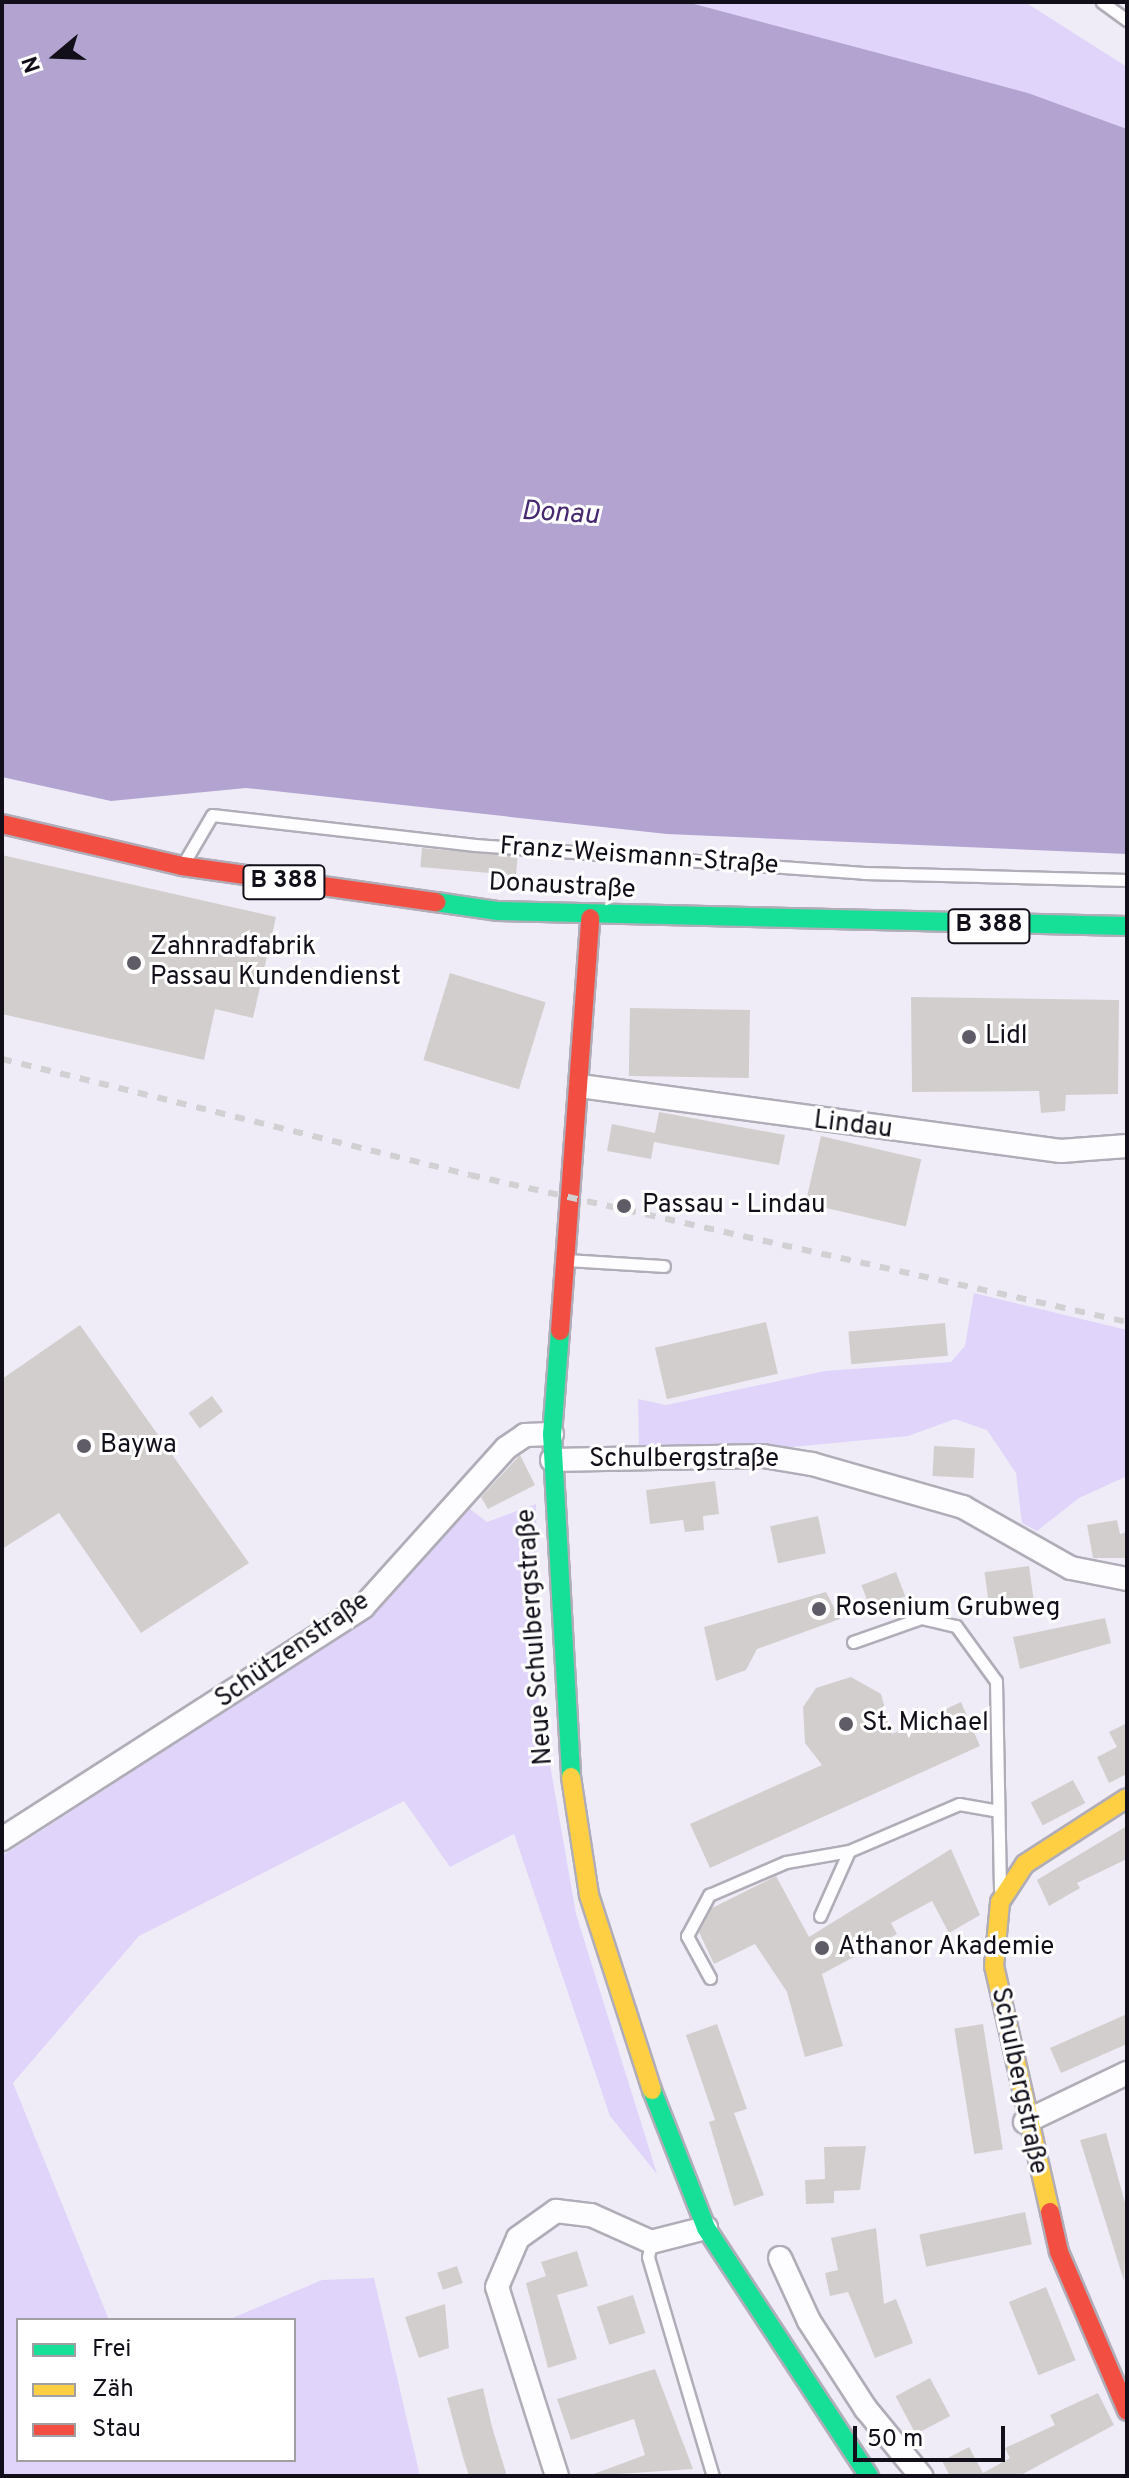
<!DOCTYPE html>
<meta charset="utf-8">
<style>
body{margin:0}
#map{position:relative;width:1129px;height:2478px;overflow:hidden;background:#efecf7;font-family:Overpass,sans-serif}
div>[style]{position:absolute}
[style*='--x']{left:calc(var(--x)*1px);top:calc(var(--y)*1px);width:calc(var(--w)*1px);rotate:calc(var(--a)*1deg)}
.green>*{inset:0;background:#e0d4fa}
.water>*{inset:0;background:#b3a3d1}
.building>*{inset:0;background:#d3cece;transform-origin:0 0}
.roads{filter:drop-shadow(2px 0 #b0adb8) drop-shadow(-2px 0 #b0adb8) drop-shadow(0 2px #b0adb8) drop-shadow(0 -2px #b0adb8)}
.lane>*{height:11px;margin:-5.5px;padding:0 5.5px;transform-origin:5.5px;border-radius:5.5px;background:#fdfcfe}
.street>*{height:22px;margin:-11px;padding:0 11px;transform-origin:11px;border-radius:11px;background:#fdfcfe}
.fast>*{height:18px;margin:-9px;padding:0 9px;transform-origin:9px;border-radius:9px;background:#16e098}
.slow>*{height:18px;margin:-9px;padding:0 9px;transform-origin:9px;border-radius:9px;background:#ffcf43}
.jam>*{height:18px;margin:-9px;padding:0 9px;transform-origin:9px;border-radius:9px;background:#f24e42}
.rail>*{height:6px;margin-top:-3px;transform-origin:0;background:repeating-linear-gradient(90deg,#d1d0d3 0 10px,transparent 0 20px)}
.dots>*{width:22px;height:22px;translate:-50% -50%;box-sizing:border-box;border:4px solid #fff;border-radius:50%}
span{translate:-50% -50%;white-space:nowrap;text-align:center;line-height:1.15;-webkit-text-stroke:6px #fff;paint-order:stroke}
.shield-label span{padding:2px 6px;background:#fff;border:2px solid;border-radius:6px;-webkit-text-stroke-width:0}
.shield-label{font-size:24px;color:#130f1a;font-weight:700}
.street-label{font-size:26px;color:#130f1a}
.poi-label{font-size:26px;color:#130f1a}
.left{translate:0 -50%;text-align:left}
.water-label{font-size:28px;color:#462871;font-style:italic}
.frame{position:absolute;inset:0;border:4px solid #130f1a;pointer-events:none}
.legend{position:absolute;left:16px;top:2318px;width:280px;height:144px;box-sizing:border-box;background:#fff;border:2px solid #a19fa3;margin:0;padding:10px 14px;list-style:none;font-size:24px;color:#130f1a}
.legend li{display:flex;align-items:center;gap:16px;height:40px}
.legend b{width:40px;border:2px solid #a19fa3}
.north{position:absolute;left:16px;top:16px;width:80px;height:80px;-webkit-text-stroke:6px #fff;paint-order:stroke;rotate:251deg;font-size:22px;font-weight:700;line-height:32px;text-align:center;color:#130f1a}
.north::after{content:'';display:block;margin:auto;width:28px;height:36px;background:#130f1a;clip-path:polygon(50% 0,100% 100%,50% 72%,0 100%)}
.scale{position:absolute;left:853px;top:2426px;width:152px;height:36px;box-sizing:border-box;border:4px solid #130f1a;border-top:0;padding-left:10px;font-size:24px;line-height:28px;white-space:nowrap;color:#130f1a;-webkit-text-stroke:6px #fff;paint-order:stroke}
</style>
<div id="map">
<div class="green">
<i style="clip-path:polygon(687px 2px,1025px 2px,1127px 67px,1127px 129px,1028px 93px)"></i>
<i style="clip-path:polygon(974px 1293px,1127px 1330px,1127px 1476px,1079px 1498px,1037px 1531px,1022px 1523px,1016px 1473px,987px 1430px,955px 1419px,908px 1436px,792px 1447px,639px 1447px,638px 1399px,666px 1405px,825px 1371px,951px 1362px,965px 1346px)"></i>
<i style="clip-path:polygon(462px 1503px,487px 1522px,536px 1504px,539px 1701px,576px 1914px,657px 2174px,610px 2116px,514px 1834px,450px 1867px,404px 1801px,139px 1936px,13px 2083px,109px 2320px,18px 2320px,18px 2460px,294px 2460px,294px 2320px,228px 2320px,322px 2280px,374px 2278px,420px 2476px,2px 2476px,2px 1856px,368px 1619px)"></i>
</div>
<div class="water">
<i style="clip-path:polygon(2px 2px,687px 2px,1028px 93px,1127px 129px,1127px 854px,667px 834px,246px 788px,111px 801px,2px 777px)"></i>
</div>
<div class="building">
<i style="left:422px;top:848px;width:96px;height:19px;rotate:5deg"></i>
<i style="clip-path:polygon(2px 855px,276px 917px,253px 1018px,215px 1009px,204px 1060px,2px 1014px)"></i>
<i style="left:450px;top:973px;width:100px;height:91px;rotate:17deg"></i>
<i style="clip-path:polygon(911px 997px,1119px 1000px,1118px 1094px,1066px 1095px,1065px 1111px,1041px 1113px,1039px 1091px,912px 1092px)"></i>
<i style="left:630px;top:1008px;width:120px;height:68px;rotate:1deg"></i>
<i style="clip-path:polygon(659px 1112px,785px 1135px,779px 1165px,654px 1142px,651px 1159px,607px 1151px,612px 1124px,655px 1133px)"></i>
<i style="left:821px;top:1136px;width:103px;height:69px;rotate:13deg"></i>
<i style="left:766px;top:1322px;width:53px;height:114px;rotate:77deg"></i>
<i style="left:945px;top:1323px;width:33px;height:97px;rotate:85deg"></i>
<i style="clip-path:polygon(80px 1325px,249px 1563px,141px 1633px,59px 1513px,2px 1549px,2px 1379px)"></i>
<i style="left:212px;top:1396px;width:19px;height:29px;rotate:54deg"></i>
<i style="left:934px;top:1446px;width:41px;height:30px;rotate:3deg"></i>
<i style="clip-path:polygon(520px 1455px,535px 1485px,488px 1509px,481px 1497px)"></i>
<i style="clip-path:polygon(715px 1481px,719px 1514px,703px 1516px,704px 1530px,685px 1532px,683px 1520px,650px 1524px,646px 1490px)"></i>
<i style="left:818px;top:1516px;width:38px;height:49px;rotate:78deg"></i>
<i style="clip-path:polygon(1117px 1520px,1120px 1534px,1127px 1532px,1127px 1558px,1093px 1558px,1087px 1525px)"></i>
<i style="left:1029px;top:1566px;width:35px;height:45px;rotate:82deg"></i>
<i style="left:896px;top:1572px;width:26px;height:37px;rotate:69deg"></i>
<i style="clip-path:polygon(826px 1592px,840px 1619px,757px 1649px,746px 1670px,716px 1681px,704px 1627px)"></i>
<i style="clip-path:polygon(1105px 1618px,1111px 1643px,1020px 1669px,1013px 1637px)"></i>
<i style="clip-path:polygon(851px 1677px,881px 1694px,892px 1734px,961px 1702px,980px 1746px,710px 1868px,690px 1824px,822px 1765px,805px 1743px,803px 1707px,816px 1688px)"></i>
<i style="clip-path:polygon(1127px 1723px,1127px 1774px,1109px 1783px,1097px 1757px,1117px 1747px,1109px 1732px)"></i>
<i style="left:1073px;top:1780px;width:26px;height:48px;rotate:62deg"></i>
<i style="clip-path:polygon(1127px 1826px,1127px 1859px,1077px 1883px,1080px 1888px,1049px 1906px,1037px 1880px)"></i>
<i style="clip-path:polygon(951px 1849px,980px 1915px,949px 1933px,932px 1901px,891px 1923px,897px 1934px,822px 1974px,843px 2046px,805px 2057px,787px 1992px,755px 1944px,714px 1964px,699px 1932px,712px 1908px,776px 1876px,809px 1937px)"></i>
<i style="clip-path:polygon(1127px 2014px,1127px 2044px,1061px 2073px,1050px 2048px)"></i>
<i style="clip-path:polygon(717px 2024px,747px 2109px,734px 2113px,764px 2195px,734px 2206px,709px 2122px,715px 2120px,686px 2035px)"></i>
<i style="left:983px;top:2024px;width:127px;height:29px;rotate:81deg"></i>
<i style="clip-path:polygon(1106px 2133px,1127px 2210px,1124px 2281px,1080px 2140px)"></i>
<i style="clip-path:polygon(866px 2146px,860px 2190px,834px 2191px,834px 2203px,806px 2204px,805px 2180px,825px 2179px,824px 2147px)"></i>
<i style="left:1025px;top:2212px;width:33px;height:108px;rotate:78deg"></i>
<i style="clip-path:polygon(876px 2228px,884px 2304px,896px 2299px,913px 2343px,875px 2358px,848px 2292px,830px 2296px,825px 2273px,838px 2270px,831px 2238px)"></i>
<i style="clip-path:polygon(577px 2251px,588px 2286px,557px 2295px,577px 2359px,548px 2368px,526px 2283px,546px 2276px,541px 2262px)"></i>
<i style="left:457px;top:2266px;width:18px;height:21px;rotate:71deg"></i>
<i style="left:1046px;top:2287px;width:79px;height:40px;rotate:68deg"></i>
<i style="left:633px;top:2295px;width:40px;height:38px;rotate:72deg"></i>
<i style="clip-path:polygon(445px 2304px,449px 2348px,419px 2358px,405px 2317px)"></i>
<i style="clip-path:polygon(655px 2369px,693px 2469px,588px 2476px,645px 2455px,634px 2419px,571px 2440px,557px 2399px)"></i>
<i style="left:930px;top:2378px;width:43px;height:39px;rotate:62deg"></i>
<i style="clip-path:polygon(483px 2388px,492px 2427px,507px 2476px,469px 2476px,463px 2457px,447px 2398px)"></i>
<i style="clip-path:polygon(1098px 2393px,1114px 2425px,1019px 2476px,950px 2476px,942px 2461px,969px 2447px,983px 2473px,1010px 2458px,1005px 2448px,1055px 2425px,1050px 2415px)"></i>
</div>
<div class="roads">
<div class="lane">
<i style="--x:1102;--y:2;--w:31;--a:36"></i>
<i style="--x:185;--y:861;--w:53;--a:-59.6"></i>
<i style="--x:212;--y:815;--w:265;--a:6.5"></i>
<i style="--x:475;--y:845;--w:390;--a:4.1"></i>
<i style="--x:864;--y:873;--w:263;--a:1.5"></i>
<i style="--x:568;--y:1260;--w:96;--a:3.6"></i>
<i style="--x:853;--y:1642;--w:72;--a:-19.4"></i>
<i style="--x:921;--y:1618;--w:36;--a:13"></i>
<i style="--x:956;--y:1626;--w:68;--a:54"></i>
<i style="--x:996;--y:1681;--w:208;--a:88.9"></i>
<i style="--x:820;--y:1916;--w:71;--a:-66"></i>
<i style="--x:849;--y:1851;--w:120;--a:-23.1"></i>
<i style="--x:959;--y:1804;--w:39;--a:10"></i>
<i style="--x:710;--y:1978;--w:48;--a:-118.7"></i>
<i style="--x:687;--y:1936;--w:47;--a:-61.8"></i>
<i style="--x:709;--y:1895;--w:84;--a:-23.2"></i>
<i style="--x:786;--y:1862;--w:64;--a:-9.9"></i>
<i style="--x:651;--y:2242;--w:15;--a:101"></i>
<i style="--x:648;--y:2257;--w:228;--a:73.5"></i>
</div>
<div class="street">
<i style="--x:580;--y:1086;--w:485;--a:7.7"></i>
<i style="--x:1061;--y:1151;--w:66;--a:-4.3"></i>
<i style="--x:552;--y:1460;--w:211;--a:-1.1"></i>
<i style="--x:763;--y:1456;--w:50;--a:9.3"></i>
<i style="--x:812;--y:1464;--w:157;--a:15.9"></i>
<i style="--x:963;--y:1507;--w:124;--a:29.5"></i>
<i style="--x:1071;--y:1568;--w:57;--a:11.1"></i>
<i style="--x:2;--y:1839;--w:429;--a:-32.7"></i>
<i style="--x:363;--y:1607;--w:214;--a:-48"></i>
<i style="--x:506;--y:1448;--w:23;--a:-34"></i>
<i style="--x:525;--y:1435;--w:27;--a:-2"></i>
<i style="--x:1025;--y:2122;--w:113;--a:-25.7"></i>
<i style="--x:780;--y:2258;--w:69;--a:65.3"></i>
<i style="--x:809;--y:2321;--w:105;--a:57.1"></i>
<i style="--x:866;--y:2409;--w:87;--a:50.6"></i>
<i style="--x:557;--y:2476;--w:198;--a:-107.6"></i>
<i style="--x:497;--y:2287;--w:53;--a:-66.8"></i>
<i style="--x:518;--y:2238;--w:47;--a:-35.4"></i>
<i style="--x:556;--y:2211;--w:35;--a:7"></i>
<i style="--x:591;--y:2215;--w:66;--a:24.2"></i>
<i style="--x:651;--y:2242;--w:57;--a:-14.3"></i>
</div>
<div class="fast">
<i style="--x:436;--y:902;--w:63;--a:8.3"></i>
<i style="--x:498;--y:911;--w:629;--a:1.37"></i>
<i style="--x:560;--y:1331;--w:103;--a:94.4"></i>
<i style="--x:552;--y:1434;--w:344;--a:86.8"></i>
<i style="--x:652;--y:2090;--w:148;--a:68.6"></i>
<i style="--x:706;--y:2228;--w:297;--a:56.7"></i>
</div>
<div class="slow">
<i style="--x:571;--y:1777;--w:119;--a:81.3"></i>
<i style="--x:589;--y:1895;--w:205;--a:72.1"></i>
<i style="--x:1050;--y:2212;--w:252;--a:-102.8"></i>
<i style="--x:994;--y:1966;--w:64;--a:-84.6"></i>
<i style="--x:1000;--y:1902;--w:45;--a:-56.7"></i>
<i style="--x:1025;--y:1864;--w:121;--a:-32.9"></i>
</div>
<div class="jam">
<i style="--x:2;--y:824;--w:185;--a:13.1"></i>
<i style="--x:182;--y:866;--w:257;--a:8.1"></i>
<i style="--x:560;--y:1331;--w:414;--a:-85.8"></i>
<i style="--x:1050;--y:2212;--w:41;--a:77.3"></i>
<i style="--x:1059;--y:2252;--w:173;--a:66.8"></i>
</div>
</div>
<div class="rail">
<i style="--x:2;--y:1059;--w:482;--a:13.9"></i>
<i style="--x:470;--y:1175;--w:673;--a:12.61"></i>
</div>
<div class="dots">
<i style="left:134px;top:963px;background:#605c67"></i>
<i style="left:969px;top:1037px;background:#605c67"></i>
<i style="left:624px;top:1206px;background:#605c67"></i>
<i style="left:84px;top:1446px;background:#605c67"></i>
<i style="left:819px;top:1609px;background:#605c67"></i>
<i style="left:846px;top:1724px;background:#605c67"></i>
<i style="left:822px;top:1948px;background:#605c67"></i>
</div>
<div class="shield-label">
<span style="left:284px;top:882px">B 388</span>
<span style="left:989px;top:926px">B 388</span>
</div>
<div class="street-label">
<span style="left:639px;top:857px;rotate:4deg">Franz-Weismann-Straße</span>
<span style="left:562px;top:887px;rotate:3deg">Donaustraße</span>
<span style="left:853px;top:1126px;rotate:7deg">Lindau</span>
<span style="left:684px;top:1460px">Schulbergstraße</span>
<span style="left:536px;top:1637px;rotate:-94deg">Neue Schulbergstraße</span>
<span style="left:293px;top:1651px;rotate:-35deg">Schützenstraße</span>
<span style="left:1018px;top:2081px;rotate:78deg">Schulbergstraße</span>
</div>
<div class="poi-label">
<span class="left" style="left:150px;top:963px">Zahnradfabrik<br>Passau Kundendienst</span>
<span class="left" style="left:985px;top:1037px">Lidl</span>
<span class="left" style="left:642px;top:1206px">Passau - Lindau</span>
<span class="left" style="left:100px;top:1446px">Baywa</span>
<span class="left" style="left:835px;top:1609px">Rosenium Grubweg</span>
<span class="left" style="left:862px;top:1724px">St. Michael</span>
<span class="left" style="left:838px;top:1948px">Athanor Akademie</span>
</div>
<div class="water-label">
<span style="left:560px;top:514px;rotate:3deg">Donau</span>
</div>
<div class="frame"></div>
<ul class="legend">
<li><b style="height:10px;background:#16e098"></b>Frei</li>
<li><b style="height:10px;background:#ffcf43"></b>Zäh</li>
<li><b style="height:10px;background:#f24e42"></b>Stau</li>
</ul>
<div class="north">N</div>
<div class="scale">50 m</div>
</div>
